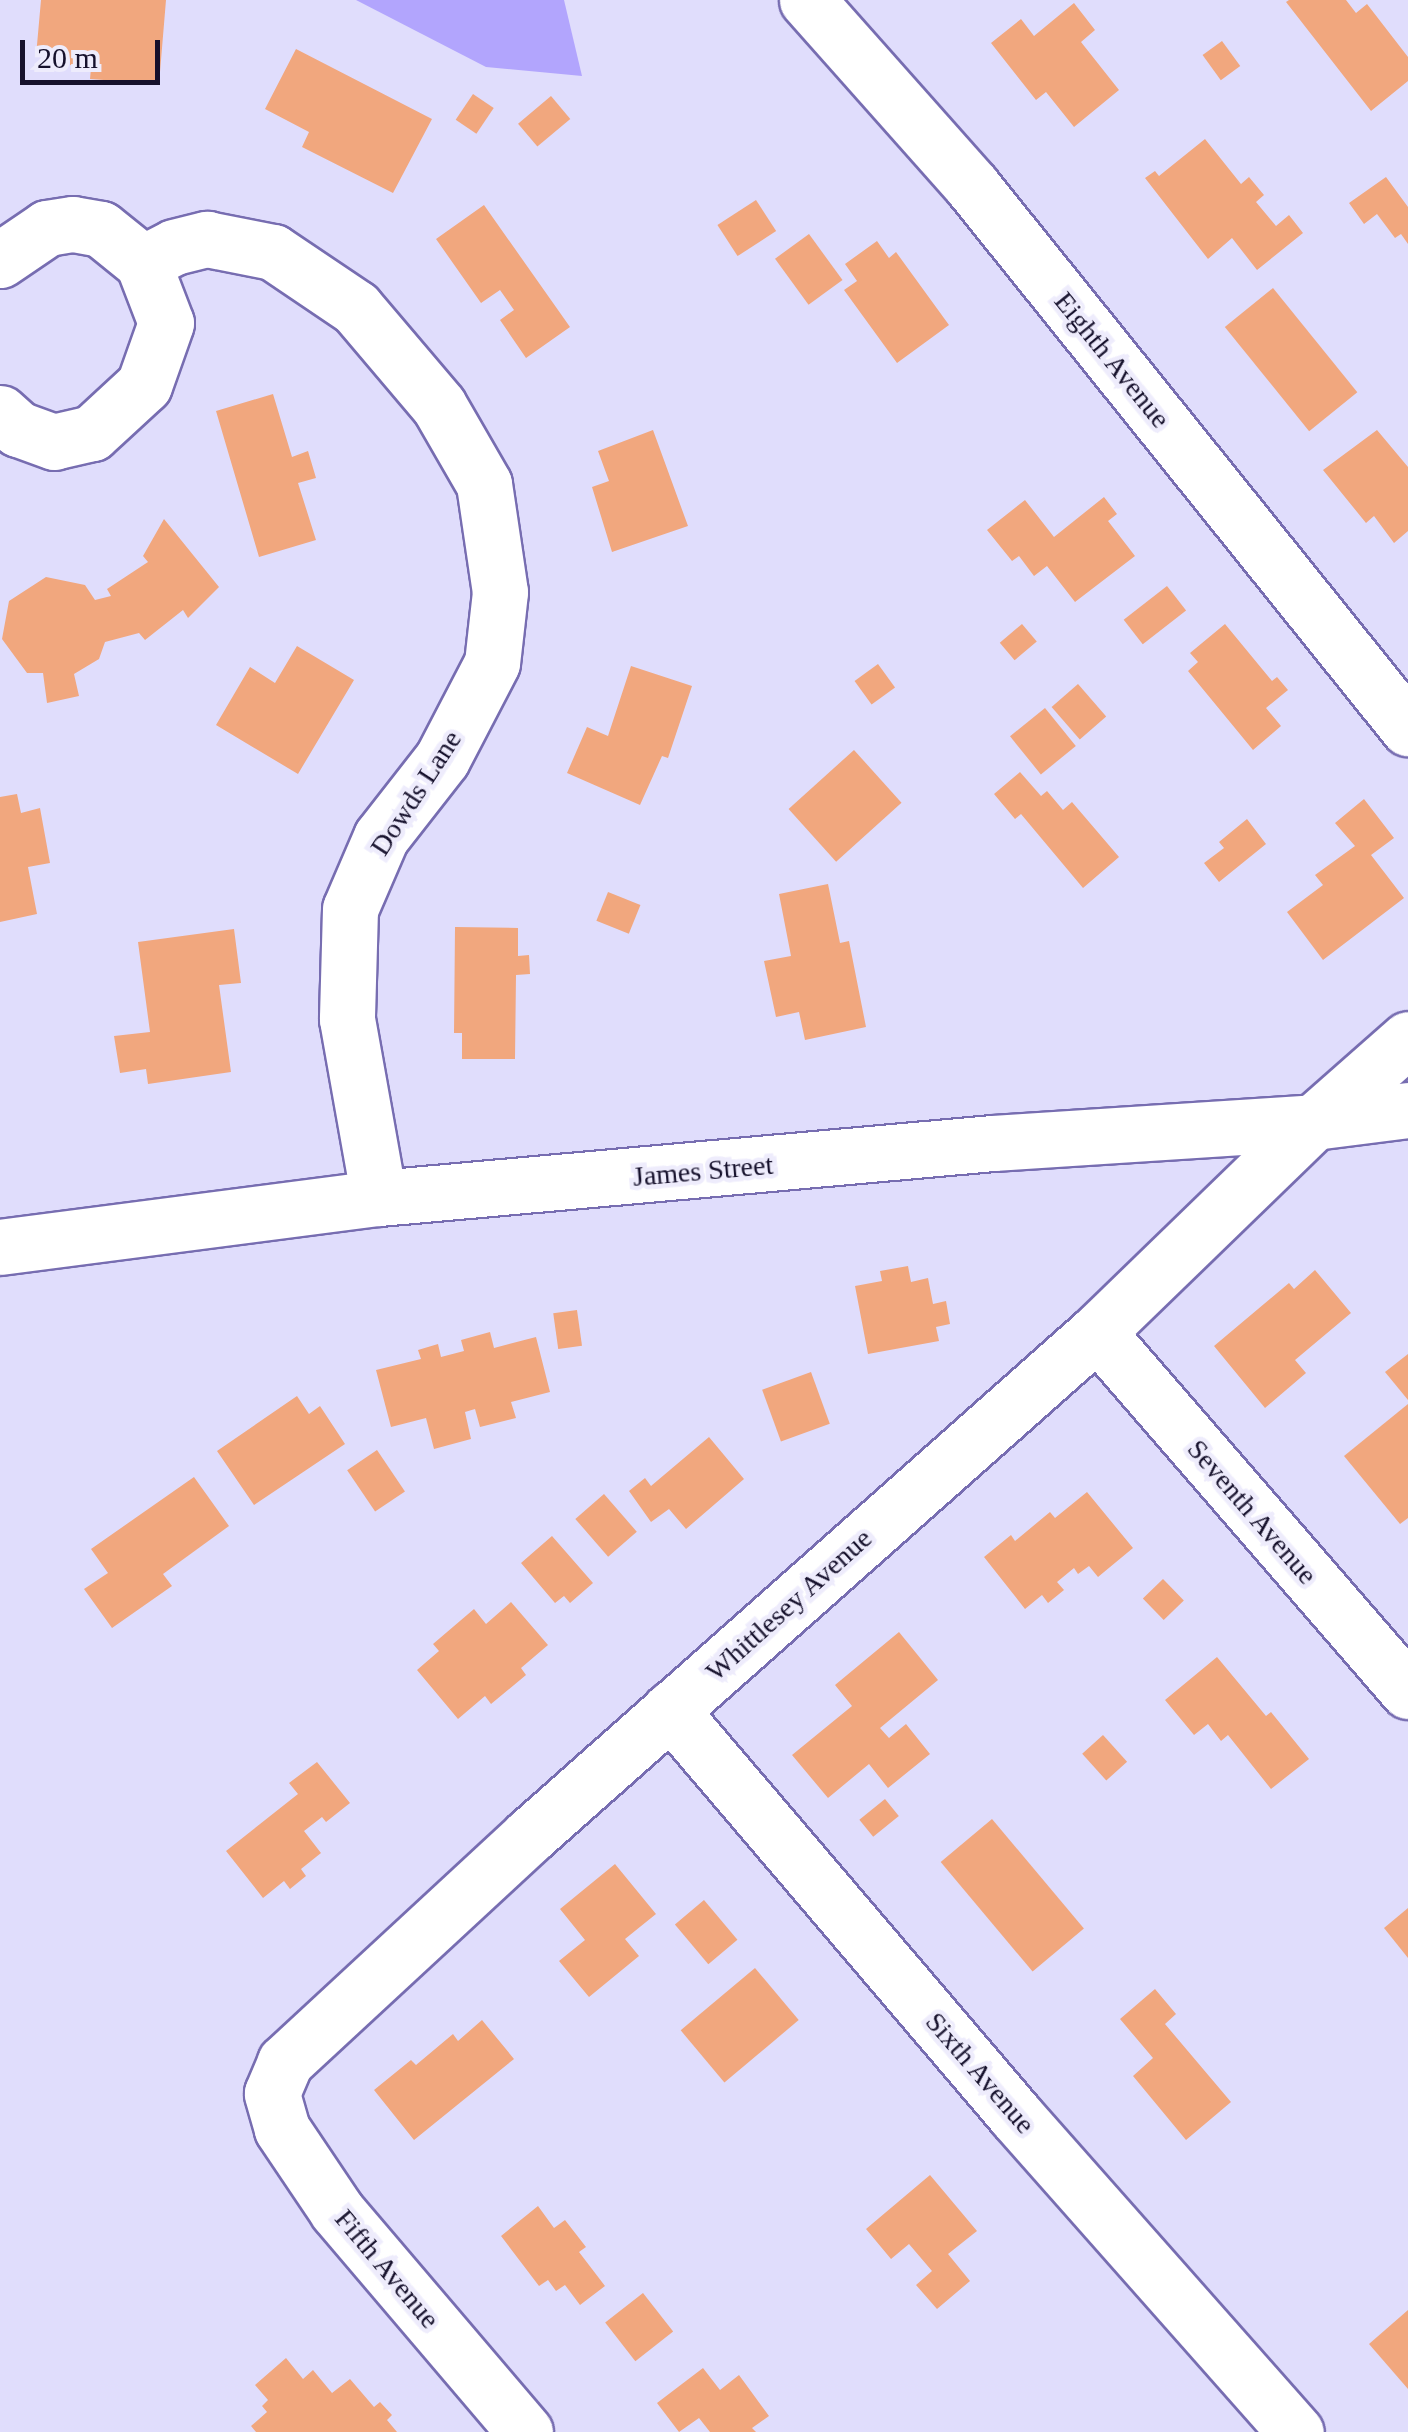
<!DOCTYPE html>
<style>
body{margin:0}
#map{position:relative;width:1408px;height:2432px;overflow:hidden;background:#e0ddfc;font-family:Georgia,serif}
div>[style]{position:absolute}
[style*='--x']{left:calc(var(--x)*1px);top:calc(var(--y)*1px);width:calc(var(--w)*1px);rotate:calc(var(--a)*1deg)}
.forest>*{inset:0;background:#b2a5fd}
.building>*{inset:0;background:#f1a77e;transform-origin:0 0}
.roads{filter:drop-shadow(2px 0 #776db1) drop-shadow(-2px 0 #776db1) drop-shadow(0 2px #776db1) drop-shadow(0 -2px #776db1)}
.minor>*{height:55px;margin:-27.5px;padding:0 27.5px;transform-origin:27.5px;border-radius:27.5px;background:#fff}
.major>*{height:55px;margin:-27.5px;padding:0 27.5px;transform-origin:27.5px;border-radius:27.5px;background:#fff}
span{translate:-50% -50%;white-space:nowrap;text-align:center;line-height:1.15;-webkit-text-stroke:9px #eeecfc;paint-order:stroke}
.street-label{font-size:28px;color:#16112c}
.scale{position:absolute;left:20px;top:40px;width:140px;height:45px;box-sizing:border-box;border:5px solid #16112c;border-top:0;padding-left:12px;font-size:30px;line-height:35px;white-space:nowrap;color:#16112c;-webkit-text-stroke:8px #eeecfc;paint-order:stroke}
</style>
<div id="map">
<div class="forest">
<i style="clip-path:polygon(356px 0,564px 0,582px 76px,486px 67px)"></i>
</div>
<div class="building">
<i style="clip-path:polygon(41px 0,166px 0,159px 84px,90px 79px,91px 68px,70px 65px,70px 59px,36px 56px)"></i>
<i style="clip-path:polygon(1289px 0,1346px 0,1356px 13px,1367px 4px,1408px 57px,1408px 81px,1371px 111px,1286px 2px)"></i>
<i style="clip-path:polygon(1074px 3px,1095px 30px,1081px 42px,1119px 90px,1074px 127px,1046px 92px,1036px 100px,991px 43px,1021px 19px,1034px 36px)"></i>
<i style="left:1222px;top:41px;width:31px;height:24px;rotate:54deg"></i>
<i style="clip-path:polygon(296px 49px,432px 119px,393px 193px,302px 147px,309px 132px,265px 109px)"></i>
<i style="left:473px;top:94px;width:25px;height:31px;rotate:34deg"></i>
<i style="left:551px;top:96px;width:30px;height:43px;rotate:50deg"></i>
<i style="clip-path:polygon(1205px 139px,1241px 184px,1249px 177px,1264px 195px,1256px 202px,1276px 226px,1289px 215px,1303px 233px,1257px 270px,1232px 238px,1208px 259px,1145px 178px,1155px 171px,1159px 176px)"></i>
<i style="clip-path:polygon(1386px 177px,1408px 207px,1408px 244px,1401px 234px,1395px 238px,1377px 214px,1364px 224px,1349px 203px)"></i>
<i style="left:756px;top:200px;width:37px;height:46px;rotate:57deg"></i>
<i style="clip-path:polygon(484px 205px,570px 327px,526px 358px,500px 320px,514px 310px,500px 290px,481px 303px,436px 239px)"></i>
<i style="left:809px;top:234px;width:57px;height:42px;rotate:54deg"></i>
<i style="clip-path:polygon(877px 241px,889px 258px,896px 252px,949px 325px,897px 363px,844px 290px,857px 281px,845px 264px)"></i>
<i style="left:1273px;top:288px;width:134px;height:62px;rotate:51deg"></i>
<i style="clip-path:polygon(273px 394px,292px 457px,308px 451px,316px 478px,298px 483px,316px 540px,259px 557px,216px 411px)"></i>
<i style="clip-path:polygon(653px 430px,688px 526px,612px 552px,592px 487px,609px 481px,598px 451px)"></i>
<i style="clip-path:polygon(1377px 430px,1408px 467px,1408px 531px,1394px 543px,1374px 516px,1366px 523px,1323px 470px)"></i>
<i style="clip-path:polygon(1104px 497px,1117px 514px,1108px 521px,1135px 556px,1075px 602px,1047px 566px,1034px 576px,1019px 556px,1012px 561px,987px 530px,1025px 500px,1054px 537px)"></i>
<i style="clip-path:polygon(164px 519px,219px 587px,188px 618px,183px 610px,145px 640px,139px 633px,105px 642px,99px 659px,74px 674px,79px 696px,47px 703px,43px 673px,27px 673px,2px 639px,9px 601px,46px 577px,85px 585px,95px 600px,111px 596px,107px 589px,148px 562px,143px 556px)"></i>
<i style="left:1167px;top:586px;width:31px;height:55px;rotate:52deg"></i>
<i style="left:1022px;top:624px;width:23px;height:29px;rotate:50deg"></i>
<i style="clip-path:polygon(1225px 624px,1272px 681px,1277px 677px,1288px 690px,1266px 708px,1281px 726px,1253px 750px,1188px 671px,1198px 662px,1190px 653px)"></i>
<i style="clip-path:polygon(297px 646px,354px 680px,298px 774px,216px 725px,250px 667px,275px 683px)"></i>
<i style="left:878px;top:664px;width:29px;height:29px;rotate:54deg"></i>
<i style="clip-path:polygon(631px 666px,692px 686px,668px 758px,662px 756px,640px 805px,567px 773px,587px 727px,608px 736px)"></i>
<i style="left:1078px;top:684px;width:43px;height:35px;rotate:49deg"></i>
<i style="left:1045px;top:708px;width:49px;height:45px;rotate:51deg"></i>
<i style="left:854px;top:750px;width:71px;height:88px;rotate:48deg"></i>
<i style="clip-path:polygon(1020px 772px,1041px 796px,1047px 791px,1063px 810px,1072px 802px,1119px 857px,1083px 888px,1021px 814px,1015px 819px,994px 794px)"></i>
<i style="clip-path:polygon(17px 794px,21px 813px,40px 808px,50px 863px,28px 867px,37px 914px,0 922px,0 797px)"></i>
<i style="clip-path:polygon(1364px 799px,1394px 838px,1371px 855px,1404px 898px,1323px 960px,1287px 912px,1323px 885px,1315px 875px,1355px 846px,1335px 823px)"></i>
<i style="clip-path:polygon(1247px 819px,1266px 844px,1219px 882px,1204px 863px,1224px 848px,1219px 842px)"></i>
<i style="clip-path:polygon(828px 884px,840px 943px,849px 941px,866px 1027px,805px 1040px,799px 1012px,776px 1017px,764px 961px,791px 956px,779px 894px)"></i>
<i style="left:608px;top:892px;width:35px;height:31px;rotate:22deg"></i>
<i style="clip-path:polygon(455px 927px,518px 928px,518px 956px,529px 955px,530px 974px,516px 975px,515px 1059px,462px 1059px,462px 1033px,454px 1033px)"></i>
<i style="clip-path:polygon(234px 929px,241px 983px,219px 985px,231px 1072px,148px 1084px,146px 1069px,120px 1073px,114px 1036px,150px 1032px,138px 942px)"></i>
<i style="clip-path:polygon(908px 1266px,911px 1282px,928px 1278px,933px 1304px,946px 1301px,950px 1324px,936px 1327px,939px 1341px,868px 1354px,855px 1286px,882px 1281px,880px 1271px)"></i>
<i style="clip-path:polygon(1315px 1270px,1351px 1313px,1295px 1360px,1306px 1373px,1265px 1408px,1214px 1346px,1289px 1283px,1294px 1289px)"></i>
<i style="left:577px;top:1310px;width:36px;height:24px;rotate:82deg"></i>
<i style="clip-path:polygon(490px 1332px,494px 1348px,536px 1337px,550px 1392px,511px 1402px,516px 1418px,480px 1427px,475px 1409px,465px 1412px,471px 1439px,434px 1449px,426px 1418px,391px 1427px,376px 1370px,421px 1359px,418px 1350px,438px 1344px,441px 1357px,464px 1351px,461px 1340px)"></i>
<i style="clip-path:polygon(1408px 1354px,1408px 1400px,1385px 1372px)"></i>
<i style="left:811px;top:1372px;width:55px;height:52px;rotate:70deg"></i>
<i style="clip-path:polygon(297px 1396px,309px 1414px,320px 1406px,345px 1444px,254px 1505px,217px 1451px)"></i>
<i style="clip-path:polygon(1408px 1404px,1408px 1518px,1400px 1524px,1344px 1456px)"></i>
<i style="clip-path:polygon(709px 1437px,744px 1479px,686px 1529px,669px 1509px,651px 1522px,629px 1491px,645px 1478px,651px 1486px)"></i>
<i style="left:377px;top:1450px;width:50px;height:36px;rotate:56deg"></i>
<i style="clip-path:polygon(194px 1477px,229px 1526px,163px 1574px,172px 1586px,112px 1628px,84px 1589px,108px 1573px,91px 1549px)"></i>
<i style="clip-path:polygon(1087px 1492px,1133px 1548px,1098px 1577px,1089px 1566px,1078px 1574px,1074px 1568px,1057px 1582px,1064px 1590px,1048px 1603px,1042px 1595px,1025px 1609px,984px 1557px,1011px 1535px,1015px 1541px,1050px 1512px,1055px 1518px)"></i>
<i style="left:604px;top:1494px;width:50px;height:38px;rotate:49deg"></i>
<i style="clip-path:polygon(552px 1536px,593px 1583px,570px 1603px,564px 1596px,555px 1603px,521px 1563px)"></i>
<i style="left:1163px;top:1579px;width:30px;height:28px;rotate:46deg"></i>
<i style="clip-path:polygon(511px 1602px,548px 1645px,521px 1668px,526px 1675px,491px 1704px,485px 1696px,458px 1719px,417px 1670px,439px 1651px,433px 1644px,474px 1609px,486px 1624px)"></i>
<i style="clip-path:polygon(899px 1632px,938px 1680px,880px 1728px,889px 1738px,906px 1724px,930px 1754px,888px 1788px,869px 1764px,828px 1798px,792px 1755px,852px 1706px,835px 1685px)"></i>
<i style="clip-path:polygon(1217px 1657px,1266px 1716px,1271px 1712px,1309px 1759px,1271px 1789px,1228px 1735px,1221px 1741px,1208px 1724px,1194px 1735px,1165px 1700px)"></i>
<i style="left:1103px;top:1735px;width:36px;height:28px;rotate:48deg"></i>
<i style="clip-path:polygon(317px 1762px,350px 1803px,326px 1822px,322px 1817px,304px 1831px,321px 1853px,301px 1869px,306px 1876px,290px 1889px,284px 1881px,263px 1898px,226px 1851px,298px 1794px,289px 1783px)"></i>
<i style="left:885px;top:1799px;width:22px;height:33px;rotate:51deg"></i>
<i style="left:992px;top:1819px;width:143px;height:67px;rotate:50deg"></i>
<i style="clip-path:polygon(615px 1864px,656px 1914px,625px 1939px,639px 1956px,589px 1997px,559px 1961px,585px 1940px,560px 1909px)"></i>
<i style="left:704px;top:1900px;width:52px;height:38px;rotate:50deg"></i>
<i style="clip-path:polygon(1408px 1908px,1408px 1958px,1384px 1928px)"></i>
<i style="left:755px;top:1968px;width:68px;height:97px;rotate:50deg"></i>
<i style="clip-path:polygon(1155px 1989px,1176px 2014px,1165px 2024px,1231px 2102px,1186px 2140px,1133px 2076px,1153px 2058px,1120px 2019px)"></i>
<i style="clip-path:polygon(482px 2020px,514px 2059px,414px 2140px,374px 2090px,411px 2060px,416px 2065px,453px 2034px,458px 2041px)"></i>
<i style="clip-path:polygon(930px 2175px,977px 2231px,948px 2254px,970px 2281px,937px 2309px,916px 2285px,932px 2271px,909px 2244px,891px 2259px,866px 2229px)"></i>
<i style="clip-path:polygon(538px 2206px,554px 2228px,565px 2220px,586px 2247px,579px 2252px,605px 2286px,580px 2305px,565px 2285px,556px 2291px,548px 2280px,539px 2286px,501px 2236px)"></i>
<i style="left:643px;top:2293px;width:49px;height:48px;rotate:52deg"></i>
<i style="clip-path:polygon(1408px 2310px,1408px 2389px,1369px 2344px)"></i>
<i style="clip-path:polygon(286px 2358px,303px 2379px,313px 2370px,332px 2393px,350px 2379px,374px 2407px,380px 2402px,392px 2415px,387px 2420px,397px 2432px,256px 2432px,251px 2426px,267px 2412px,262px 2406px,268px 2400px,255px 2385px)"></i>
<i style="clip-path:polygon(703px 2368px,720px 2390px,739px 2375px,769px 2416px,752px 2428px,756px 2432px,710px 2432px,699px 2418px,679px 2432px,657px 2403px)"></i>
</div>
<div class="roads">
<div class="minor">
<i style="--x:807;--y:0;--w:249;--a:48.4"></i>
<i style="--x:972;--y:186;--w:696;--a:51.19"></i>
<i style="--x:0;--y:260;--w:57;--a:-34.2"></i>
<i style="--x:47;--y:228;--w:26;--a:-9"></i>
<i style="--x:73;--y:224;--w:28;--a:10"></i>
<i style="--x:101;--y:229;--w:54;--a:39"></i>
<i style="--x:143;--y:263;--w:64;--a:69"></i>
<i style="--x:166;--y:323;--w:66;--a:109.5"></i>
<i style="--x:144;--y:385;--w:71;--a:137.3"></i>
<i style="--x:92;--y:433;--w:39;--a:167"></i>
<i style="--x:54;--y:442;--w:38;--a:-160"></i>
<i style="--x:18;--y:429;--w:24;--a:-138"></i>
<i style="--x:143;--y:263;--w:35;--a:-27"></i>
<i style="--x:174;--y:247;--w:34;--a:-14"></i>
<i style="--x:207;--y:239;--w:67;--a:11.1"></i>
<i style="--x:273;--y:252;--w:100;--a:34"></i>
<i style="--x:356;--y:308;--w:128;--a:49.7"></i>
<i style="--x:439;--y:406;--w:90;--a:60"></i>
<i style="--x:484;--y:484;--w:109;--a:81.6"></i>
<i style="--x:500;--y:592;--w:71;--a:96.4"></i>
<i style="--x:492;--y:663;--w:108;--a:117.5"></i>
<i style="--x:442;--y:759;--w:99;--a:128"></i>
<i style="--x:381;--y:837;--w:78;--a:113.3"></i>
<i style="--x:350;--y:909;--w:110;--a:91.6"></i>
<i style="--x:347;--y:1019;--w:182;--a:79.9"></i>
<i style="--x:1097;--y:1332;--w:475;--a:49.1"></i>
<i style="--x:670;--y:1710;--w:533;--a:49.56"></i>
<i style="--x:1016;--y:2116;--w:422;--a:48.5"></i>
<i style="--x:525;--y:2432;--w:290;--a:-130.4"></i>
<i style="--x:337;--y:2211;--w:99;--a:-123.9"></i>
<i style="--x:282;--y:2129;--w:37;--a:-106"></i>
<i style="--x:272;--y:2093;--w:34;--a:-67"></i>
<i style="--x:285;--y:2062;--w:333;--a:-42.8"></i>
<i style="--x:529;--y:1836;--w:759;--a:-41.58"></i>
<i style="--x:1097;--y:1332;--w:302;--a:-44.1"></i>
<i style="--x:1314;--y:1122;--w:125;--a:-41.4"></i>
</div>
<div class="major">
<i style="--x:0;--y:1247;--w:382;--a:-7.4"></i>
<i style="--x:379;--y:1198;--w:616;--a:-5.12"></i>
<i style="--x:993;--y:1143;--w:322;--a:-3.7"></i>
<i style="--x:1314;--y:1122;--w:95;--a:-7.3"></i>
</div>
</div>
<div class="street-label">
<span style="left:1112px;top:360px;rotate:51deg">Eighth Avenue</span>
<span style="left:416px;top:793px;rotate:-57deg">Dowds Lane</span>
<span style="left:703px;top:1171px;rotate:-5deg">James Street</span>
<span style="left:1252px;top:1512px;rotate:49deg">Seventh Avenue</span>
<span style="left:789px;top:1605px;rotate:-42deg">Whittlesey Avenue</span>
<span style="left:980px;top:2073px;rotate:49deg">Sixth Avenue</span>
<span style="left:387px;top:2269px;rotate:50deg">Fifth Avenue</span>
</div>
<div class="scale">20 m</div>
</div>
